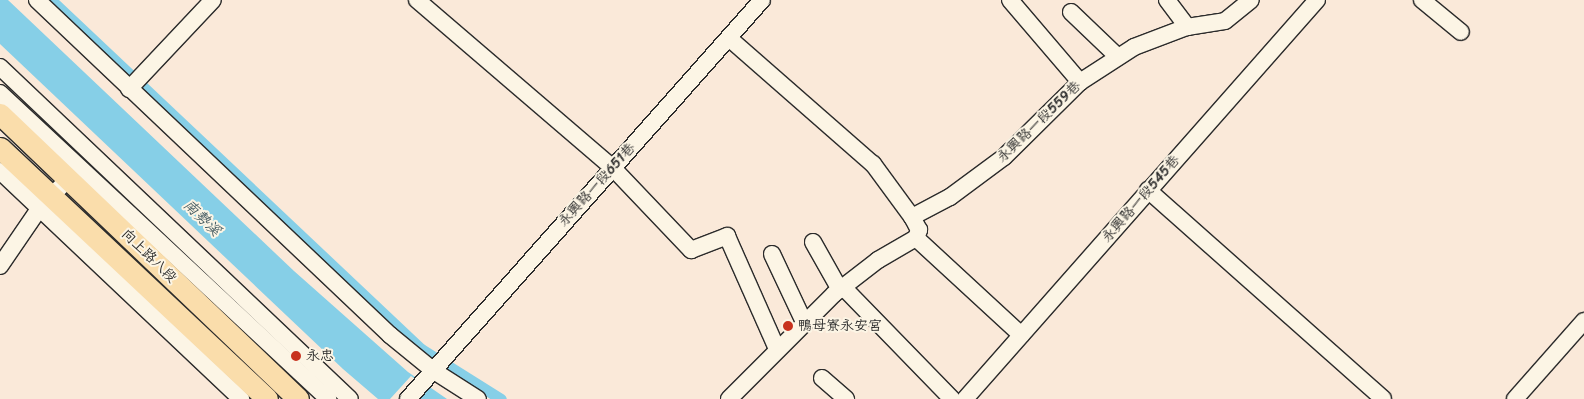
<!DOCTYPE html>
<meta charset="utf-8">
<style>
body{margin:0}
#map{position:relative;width:1584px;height:399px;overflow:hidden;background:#fae9d9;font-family:Sriracha,"LXGW WenKai TC",sans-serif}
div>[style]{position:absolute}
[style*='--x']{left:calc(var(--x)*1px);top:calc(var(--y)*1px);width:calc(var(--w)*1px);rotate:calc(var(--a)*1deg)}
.water>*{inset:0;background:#86cfe7}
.pier>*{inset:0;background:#fae9d9}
.canal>*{height:11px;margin:-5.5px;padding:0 5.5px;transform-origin:5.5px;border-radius:5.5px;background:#86cfe7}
.roads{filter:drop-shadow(1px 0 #2b2b2b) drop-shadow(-1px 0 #2b2b2b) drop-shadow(0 1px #2b2b2b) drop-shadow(0 -1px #2b2b2b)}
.minor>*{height:16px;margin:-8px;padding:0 8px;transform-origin:8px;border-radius:8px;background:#fcf5e5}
.major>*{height:21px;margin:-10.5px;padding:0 10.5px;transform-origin:10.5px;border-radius:10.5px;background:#faddab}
.dots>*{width:14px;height:14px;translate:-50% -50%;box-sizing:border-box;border:2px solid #fcf5e5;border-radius:50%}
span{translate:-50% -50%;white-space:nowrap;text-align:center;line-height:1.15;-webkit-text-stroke:4px #fcf5e5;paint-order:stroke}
.street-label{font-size:14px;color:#2b2b2b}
.poi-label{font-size:14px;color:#2b2b2b}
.left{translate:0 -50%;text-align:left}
.water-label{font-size:15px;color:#465c63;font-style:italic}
</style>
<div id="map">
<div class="water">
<i style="clip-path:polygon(0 0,8px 0,294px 271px,408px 372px,447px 399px,378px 399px,343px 369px,0 44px)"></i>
</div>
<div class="pier">
<i style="clip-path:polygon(411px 376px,428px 389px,418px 399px,390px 399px)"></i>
</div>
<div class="canal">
<i style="--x:51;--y:0;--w:509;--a:43.33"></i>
<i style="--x:421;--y:349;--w:94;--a:32"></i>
</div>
<div class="roads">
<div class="minor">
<i style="--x:37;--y:0;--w:487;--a:43.5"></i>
<i style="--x:390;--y:335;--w:57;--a:39.3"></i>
<i style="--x:434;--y:371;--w:52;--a:32.5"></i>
<i style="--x:417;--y:0;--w:257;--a:40.6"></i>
<i style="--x:612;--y:167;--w:115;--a:46.4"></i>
<i style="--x:691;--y:250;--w:39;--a:-21"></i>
<i style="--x:727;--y:236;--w:124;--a:66.1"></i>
<i style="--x:1010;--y:0;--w:108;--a:49.5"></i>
<i style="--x:1167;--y:0;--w:34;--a:53"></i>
<i style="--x:1422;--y:0;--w:50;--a:39.4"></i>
<i style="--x:1071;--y:12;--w:64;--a:43.7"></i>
<i style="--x:730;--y:39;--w:190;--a:41.2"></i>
<i style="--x:873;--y:164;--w:66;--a:53.7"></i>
<i style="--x:0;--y:67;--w:482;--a:43.5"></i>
<i style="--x:129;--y:89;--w:122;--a:-46.7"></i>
<i style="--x:0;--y:93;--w:449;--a:43"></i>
<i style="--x:0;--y:171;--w:332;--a:43.4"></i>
<i style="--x:1148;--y:190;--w:314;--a:41.6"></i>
<i style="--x:916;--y:238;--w:143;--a:42.7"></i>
<i style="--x:813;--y:242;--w:55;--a:60.6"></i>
<i style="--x:772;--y:254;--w:75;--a:64.8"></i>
<i style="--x:0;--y:266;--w:69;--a:-55.6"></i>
<i style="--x:39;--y:209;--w:52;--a:-45.8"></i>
<i style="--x:844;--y:288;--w:155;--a:45.8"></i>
<i style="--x:822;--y:378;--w:32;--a:41"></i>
<i style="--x:408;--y:399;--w:533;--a:-48.42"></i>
<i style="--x:729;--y:399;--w:148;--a:-45"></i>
<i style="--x:834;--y:294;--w:56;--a:-37.7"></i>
<i style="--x:878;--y:260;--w:44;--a:-30.1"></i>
<i style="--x:916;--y:238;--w:9;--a:-69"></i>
<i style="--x:919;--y:230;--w:15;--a:-118"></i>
<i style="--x:912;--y:217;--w:43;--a:-27.8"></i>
<i style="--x:950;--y:197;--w:67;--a:-36.5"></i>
<i style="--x:1004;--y:157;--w:107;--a:-44.6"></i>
<i style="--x:1080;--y:82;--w:64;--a:-32.9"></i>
<i style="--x:1134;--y:47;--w:57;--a:-20.7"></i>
<i style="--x:1187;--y:27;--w:38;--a:-9"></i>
<i style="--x:1225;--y:21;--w:33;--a:-39"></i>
<i style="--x:965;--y:399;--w:532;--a:-48.58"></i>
<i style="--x:1515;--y:399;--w:104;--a:-48.5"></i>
</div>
<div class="major">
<i style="--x:0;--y:114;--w:412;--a:43.7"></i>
<i style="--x:0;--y:148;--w:366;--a:43.2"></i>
</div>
</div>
<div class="dots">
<i style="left:788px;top:326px;background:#c8321e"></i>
<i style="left:296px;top:356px;background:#c8321e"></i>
</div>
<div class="street-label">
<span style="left:1039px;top:122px;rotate:-44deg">永興路一段559巷</span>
<span style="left:597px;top:185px;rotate:-48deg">永興路一段651巷</span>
<span style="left:1141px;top:199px;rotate:-49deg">永興路一段545巷</span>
<span style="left:149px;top:256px;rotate:44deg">向上路八段</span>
</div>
<div class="poi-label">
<span class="left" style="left:798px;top:326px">鴨母寮永安宮</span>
<span class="left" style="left:306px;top:356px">永忠</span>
</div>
<div class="water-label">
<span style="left:202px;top:218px;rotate:44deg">南勢溪</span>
</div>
</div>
